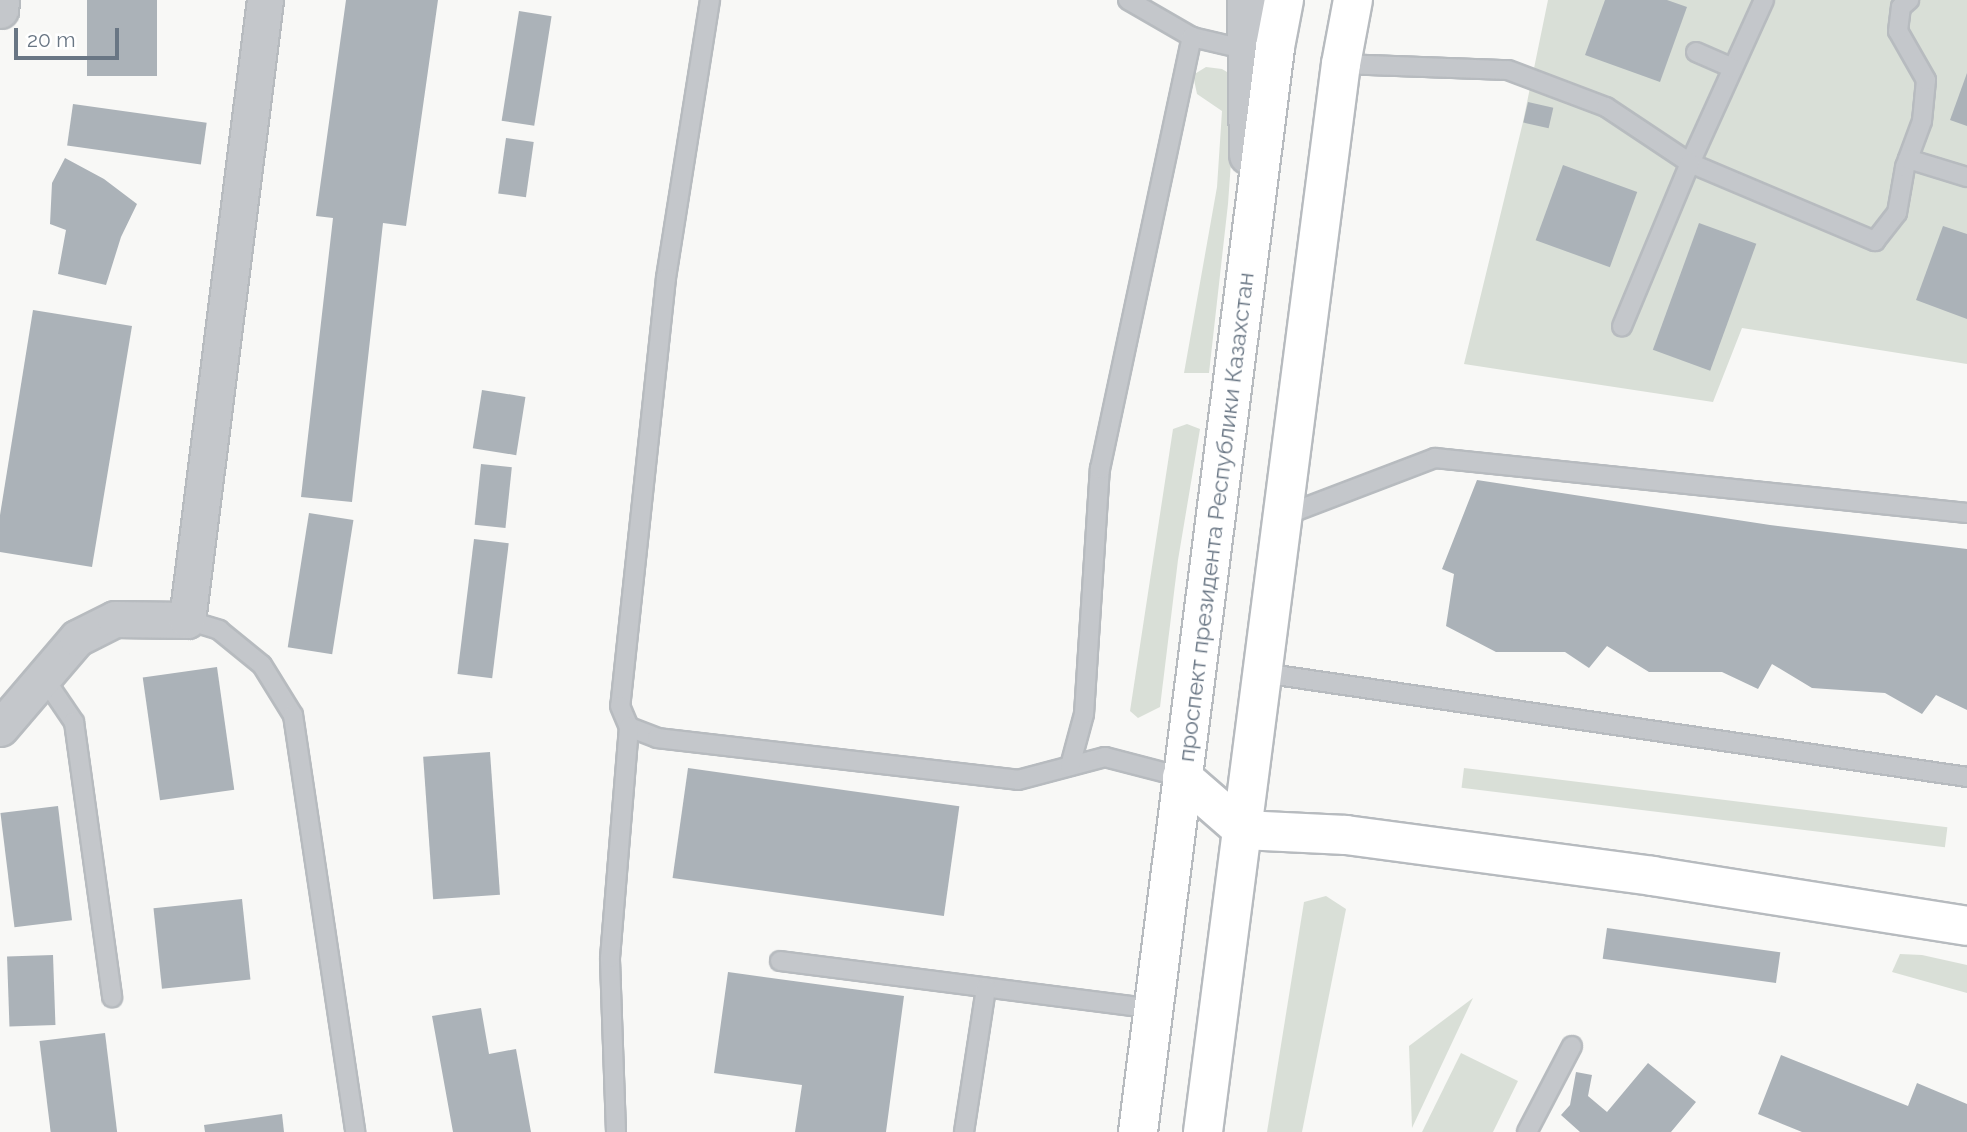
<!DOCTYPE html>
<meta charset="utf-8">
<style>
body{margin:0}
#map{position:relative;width:1967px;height:1132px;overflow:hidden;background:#f8f8f6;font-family:Raleway,sans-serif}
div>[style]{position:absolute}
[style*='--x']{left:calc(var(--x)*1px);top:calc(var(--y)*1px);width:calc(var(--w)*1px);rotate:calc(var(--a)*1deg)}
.green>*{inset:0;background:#d9dfd7;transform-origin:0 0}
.building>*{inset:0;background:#abb2b8;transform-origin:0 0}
.roads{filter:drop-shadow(2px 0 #b7bbbf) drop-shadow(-2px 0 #b7bbbf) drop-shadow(0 2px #b7bbbf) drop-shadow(0 -2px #b7bbbf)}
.service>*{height:18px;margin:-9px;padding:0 9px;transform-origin:9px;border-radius:9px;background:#c4c7cb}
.minor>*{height:35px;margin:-17.5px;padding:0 17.5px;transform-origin:17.5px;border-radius:17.5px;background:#c4c7cb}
.tertiary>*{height:38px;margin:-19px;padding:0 19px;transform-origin:19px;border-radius:19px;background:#c4c7cb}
.secondary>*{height:38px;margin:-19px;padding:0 19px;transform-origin:19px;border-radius:19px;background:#fff}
span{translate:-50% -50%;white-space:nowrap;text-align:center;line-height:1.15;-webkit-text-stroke:7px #fff;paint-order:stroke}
.street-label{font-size:23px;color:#697684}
.scale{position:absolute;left:14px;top:28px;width:105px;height:32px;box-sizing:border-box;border:4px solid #697684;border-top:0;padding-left:9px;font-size:21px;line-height:24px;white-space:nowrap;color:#697684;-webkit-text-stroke:5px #fff;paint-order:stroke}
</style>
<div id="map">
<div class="green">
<i style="clip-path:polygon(1548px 0,1967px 0,1967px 364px,1742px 328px,1713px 402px,1464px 364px,1523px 122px)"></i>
<i style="clip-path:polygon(1206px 67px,1222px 69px,1237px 78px,1228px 204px,1209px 373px,1184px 373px,1217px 187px,1222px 111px,1197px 94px,1193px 75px)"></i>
<i style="clip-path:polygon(1187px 424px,1200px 429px,1178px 560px,1160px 707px,1138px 718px,1130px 711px,1173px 429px)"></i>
<i style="left:1464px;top:768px;width:487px;height:20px;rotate:7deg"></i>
<i style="clip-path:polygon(1326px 896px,1346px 909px,1302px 1132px,1267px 1132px,1304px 902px)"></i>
<i style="clip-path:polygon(1900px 954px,1922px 955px,1967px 965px,1967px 993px,1892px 972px)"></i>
<i style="clip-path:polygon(1473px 998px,1412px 1128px,1409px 1046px)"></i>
<i style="clip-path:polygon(1461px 1053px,1518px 1081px,1493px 1132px,1422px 1132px)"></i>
</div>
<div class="building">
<i style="left:87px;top:0;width:70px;height:76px"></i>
<i style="clip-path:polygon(346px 0,438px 0,406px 226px,383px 223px,352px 502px,301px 497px,333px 218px,316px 216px)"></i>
<i style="clip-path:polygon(1605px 0,1667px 0,1687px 7px,1660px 82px,1585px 55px)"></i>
<i style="left:519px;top:11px;width:33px;height:111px;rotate:9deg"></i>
<i style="clip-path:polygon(1967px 73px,1967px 126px,1950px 120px)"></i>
<i style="left:1528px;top:102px;width:26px;height:21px;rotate:13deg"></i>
<i style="left:73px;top:104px;width:135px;height:42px;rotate:8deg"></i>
<i style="left:506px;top:138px;width:28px;height:56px;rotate:8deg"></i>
<i style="clip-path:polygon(65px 158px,104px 179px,137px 204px,121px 237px,106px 285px,58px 274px,66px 230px,50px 224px,52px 183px)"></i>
<i style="left:1563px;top:165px;width:79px;height:80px;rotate:20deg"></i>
<i style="left:1699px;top:223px;width:61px;height:135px;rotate:20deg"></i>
<i style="clip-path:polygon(1943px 226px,1967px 234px,1967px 319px,1916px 300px)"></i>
<i style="clip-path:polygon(33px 310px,132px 326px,92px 567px,0 552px,0 515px)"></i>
<i style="left:482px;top:390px;width:44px;height:59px;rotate:9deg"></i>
<i style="left:481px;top:464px;width:31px;height:61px;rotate:6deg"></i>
<i style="clip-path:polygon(1477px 480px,1770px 525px,1967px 549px,1967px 710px,1936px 695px,1922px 714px,1885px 693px,1812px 688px,1772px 664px,1758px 689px,1722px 672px,1649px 672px,1607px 646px,1589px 668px,1565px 652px,1496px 652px,1446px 626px,1454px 574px,1442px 569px)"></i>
<i style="left:309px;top:513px;width:45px;height:136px;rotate:9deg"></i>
<i style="left:474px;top:539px;width:35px;height:136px;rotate:7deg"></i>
<i style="left:217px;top:667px;width:124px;height:75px;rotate:82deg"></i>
<i style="left:490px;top:752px;width:143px;height:67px;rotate:86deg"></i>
<i style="left:688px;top:768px;width:274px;height:111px;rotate:8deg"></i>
<i style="left:58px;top:806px;width:115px;height:58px;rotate:83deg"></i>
<i style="left:242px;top:899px;width:81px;height:89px;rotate:84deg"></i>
<i style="left:1607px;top:928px;width:175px;height:31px;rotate:8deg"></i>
<i style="left:53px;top:955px;width:70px;height:46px;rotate:88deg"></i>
<i style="clip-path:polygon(728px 972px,904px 996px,886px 1132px,795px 1132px,802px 1085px,714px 1073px)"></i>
<i style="clip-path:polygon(481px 1008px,489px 1054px,516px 1049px,531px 1132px,453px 1132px,432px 1016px)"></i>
<i style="left:105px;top:1033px;width:100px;height:66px;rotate:83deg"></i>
<i style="clip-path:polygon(1781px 1055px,1908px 1106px,1917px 1083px,1967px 1104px,1967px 1132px,1802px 1132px,1758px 1114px)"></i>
<i style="clip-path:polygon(1648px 1063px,1696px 1102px,1671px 1132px,1580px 1132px,1561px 1115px,1570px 1105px,1576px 1072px,1592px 1075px,1588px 1096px,1607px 1112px)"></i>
<i style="clip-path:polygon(282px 1114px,284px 1132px,205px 1132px,204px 1125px)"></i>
</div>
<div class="roads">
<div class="service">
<i style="--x:710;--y:0;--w:281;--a:99"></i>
<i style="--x:666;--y:278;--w:430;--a:96.1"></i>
<i style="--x:620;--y:706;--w:23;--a:67"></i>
<i style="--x:629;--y:727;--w:30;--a:21"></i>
<i style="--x:657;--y:738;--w:363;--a:6.6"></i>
<i style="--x:1018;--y:780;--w:90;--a:-14.8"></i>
<i style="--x:1105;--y:757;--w:80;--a:14.6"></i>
<i style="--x:1128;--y:0;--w:74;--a:30"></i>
<i style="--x:1192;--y:37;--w:57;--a:13.1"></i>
<i style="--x:1764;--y:0;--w:179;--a:114.4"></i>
<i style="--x:1690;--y:163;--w:201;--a:22.9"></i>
<i style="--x:1875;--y:241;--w:36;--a:-52"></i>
<i style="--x:1897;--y:213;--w:47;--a:-80.1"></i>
<i style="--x:1905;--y:167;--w:49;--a:-69.7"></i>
<i style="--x:1922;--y:121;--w:41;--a:-84.4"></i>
<i style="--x:1926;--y:80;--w:56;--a:-119.7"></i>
<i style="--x:1898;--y:31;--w:24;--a:-83"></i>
<i style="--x:1901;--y:7;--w:11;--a:-41"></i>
<i style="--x:1696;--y:52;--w:40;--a:23.4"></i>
<i style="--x:1341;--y:64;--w:167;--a:2.1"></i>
<i style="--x:1508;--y:70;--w:105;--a:20.7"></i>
<i style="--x:1606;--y:107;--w:101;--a:33.7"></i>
<i style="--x:1690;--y:163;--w:177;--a:112.6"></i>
<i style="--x:1908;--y:159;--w:62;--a:17"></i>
<i style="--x:1283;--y:516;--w:163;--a:-20.9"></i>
<i style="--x:1435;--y:458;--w:535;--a:5.9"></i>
<i style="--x:187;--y:620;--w:34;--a:17"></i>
<i style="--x:219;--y:630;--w:55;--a:39.1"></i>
<i style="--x:262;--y:665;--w:59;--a:58.2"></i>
<i style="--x:293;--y:715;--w:422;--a:81.5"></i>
<i style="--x:1263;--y:673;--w:712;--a:8.4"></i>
<i style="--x:42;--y:675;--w:57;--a:55.8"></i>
<i style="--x:74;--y:722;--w:278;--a:82.1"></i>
<i style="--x:1070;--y:766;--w:54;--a:-74.9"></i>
<i style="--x:1084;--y:714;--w:246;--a:-86.3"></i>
<i style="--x:1100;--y:469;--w:442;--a:-78"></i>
<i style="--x:780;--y:961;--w:378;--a:7.3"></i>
<i style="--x:616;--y:1132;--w:174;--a:-92"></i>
<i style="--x:610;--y:958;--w:232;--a:-85.3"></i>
<i style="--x:964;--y:1132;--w:146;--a:-81.3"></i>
<i style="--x:1527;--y:1132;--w:97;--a:-62.4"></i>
</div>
<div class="minor">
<i style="--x:0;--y:10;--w:10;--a:-84"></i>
<i style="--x:0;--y:728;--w:118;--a:-49.5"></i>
<i style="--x:77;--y:638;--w:42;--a:-26.6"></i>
<i style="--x:115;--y:619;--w:72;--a:0.8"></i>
<i style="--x:187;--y:620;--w:625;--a:-82.83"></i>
</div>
<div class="tertiary">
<i style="--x:1247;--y:0;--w:155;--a:89.3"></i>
</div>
<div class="secondary">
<i style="--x:1182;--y:777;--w:81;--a:41"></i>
<i style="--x:1243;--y:830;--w:103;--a:2.8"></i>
<i style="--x:1346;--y:835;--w:309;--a:7.6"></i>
<i style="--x:1652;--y:876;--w:319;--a:9"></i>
<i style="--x:1138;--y:1132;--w:1094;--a:-82.8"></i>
<i style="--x:1275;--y:47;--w:48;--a:-79.2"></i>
<i style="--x:1203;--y:1132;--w:1077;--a:-82.64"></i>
<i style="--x:1341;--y:64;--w:65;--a:-79.4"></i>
</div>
</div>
<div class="street-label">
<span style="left:1216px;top:517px;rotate:-83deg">проспект президента Республики Казахстан</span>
</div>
<div class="scale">20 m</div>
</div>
